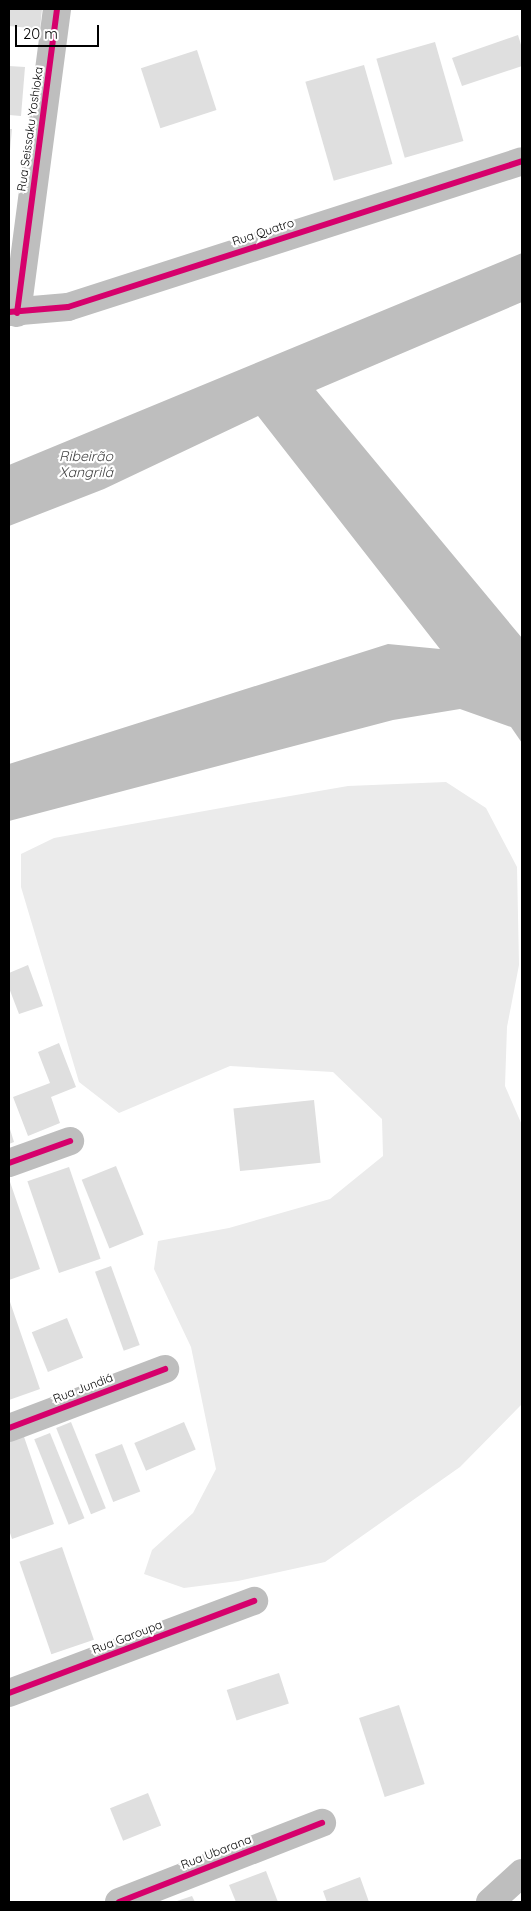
<!DOCTYPE html>
<meta charset="utf-8">
<style>
body{margin:0}
#map{position:relative;width:531px;height:1911px;overflow:hidden;background:#fff;font-family:Quicksand,sans-serif}
div>[style]{position:absolute}
[style*='--x']{left:calc(var(--x)*1px);top:calc(var(--y)*1px);width:calc(var(--w)*1px);rotate:calc(var(--a)*1deg)}
.green>*{inset:0;background:#ebebeb}
.water>*{inset:0;background:#bebebe}
.building>*{inset:0;background:#dfdfdf;transform-origin:0 0}
.minor>*{height:28px;margin:-14px;padding:0 14px;transform-origin:14px;border-radius:14px;background:#bebebe}
.cycleway>*{height:6px;margin:-3px;padding:0 3px;transform-origin:3px;border-radius:3px;background:#d6006c}
span{translate:-50% -50%;white-space:nowrap;text-align:center;line-height:1.15;-webkit-text-stroke:4.5px #fff;paint-order:stroke}
.street-label{font-size:12px;color:#000}
.water-label{font-size:14px;color:#434343;font-style:italic}
.frame{position:absolute;inset:0;border:10px solid #000;pointer-events:none}
.scale{position:absolute;left:15px;top:25px;width:84px;height:22px;box-sizing:border-box;border:2px solid #000;border-top:0;padding-left:6px;font-size:15px;line-height:18px;white-space:nowrap;color:#000;-webkit-text-stroke:4px #fff;paint-order:stroke}
</style>
<div id="map">
<div class="green">
<i style="clip-path:polygon(446px 782px,486px 808px,517px 867px,519px 965px,507px 1027px,505px 1086px,522px 1125px,522px 1404px,460px 1467px,325px 1562px,238px 1581px,184px 1588px,144px 1574px,152px 1550px,193px 1513px,216px 1469px,191px 1347px,154px 1269px,158px 1241px,229px 1228px,330px 1199px,383px 1156px,382px 1119px,333px 1072px,230px 1066px,119px 1113px,79px 1082px,21px 887px,21px 854px,54px 838px,249px 803px,348px 786px)"></i>
</div>
<div class="water">
<i style="clip-path:polygon(522px 253px,522px 302px,316px 390px,522px 638px,522px 743px,511px 727px,460px 709px,393px 720px,9px 821px,9px 764px,388px 644px,440px 649px,258px 416px,104px 489px,9px 526px,9px 465px)"></i>
</div>
<div class="building">
<i style="clip-path:polygon(9px 9px,42px 9px,40px 29px,9px 26px)"></i>
<i style="clip-path:polygon(518px 35px,522px 48px,522px 66px,462px 86px,452px 58px)"></i>
<i style="left:435px;top:42px;width:103px;height:61px;rotate:74deg"></i>
<i style="left:197px;top:50px;width:63px;height:59px;rotate:72deg"></i>
<i style="left:364px;top:65px;width:103px;height:61px;rotate:74deg"></i>
<i style="clip-path:polygon(9px 66px,25px 67px,21px 116px,9px 115px)"></i>
<i style="clip-path:polygon(9px 129px,12px 129px,10px 150px,9px 150px)"></i>
<i style="clip-path:polygon(28px 965px,43px 1006px,19px 1014px,9px 988px,9px 973px)"></i>
<i style="clip-path:polygon(59px 1043px,76px 1087px,51px 1097px,60px 1123px,28px 1136px,13px 1097px,50px 1083px,38px 1052px)"></i>
<i style="left:314px;top:1100px;width:63px;height:81px;rotate:84deg"></i>
<i style="clip-path:polygon(9px 1126px,14px 1142px,9px 1144px)"></i>
<i style="left:116px;top:1166px;width:74px;height:37px;rotate:68deg"></i>
<i style="left:69px;top:1167px;width:97px;height:44px;rotate:71deg"></i>
<i style="clip-path:polygon(9px 1179px,40px 1269px,9px 1280px)"></i>
<i style="left:111px;top:1266px;width:84px;height:17px;rotate:70deg"></i>
<i style="clip-path:polygon(9px 1299px,40px 1389px,9px 1400px)"></i>
<i style="left:67px;top:1318px;width:43px;height:38px;rotate:68deg"></i>
<i style="left:71px;top:1422px;width:93px;height:16px;rotate:68deg"></i>
<i style="left:184px;top:1422px;width:30px;height:54px;rotate:67deg"></i>
<i style="clip-path:polygon(22px 1431px,54px 1524px,12px 1539px,9px 1530px,9px 1436px)"></i>
<i style="left:50px;top:1433px;width:92px;height:17px;rotate:68deg"></i>
<i style="left:122px;top:1444px;width:51px;height:29px;rotate:69deg"></i>
<i style="left:62px;top:1547px;width:98px;height:45px;rotate:71deg"></i>
<i style="left:279px;top:1673px;width:32px;height:55px;rotate:72deg"></i>
<i style="left:399px;top:1705px;width:83px;height:42px;rotate:72deg"></i>
<i style="left:148px;top:1793px;width:35px;height:41px;rotate:68deg"></i>
<i style="clip-path:polygon(266px 1871px,278px 1902px,236px 1902px,229px 1885px)"></i>
<i style="clip-path:polygon(360px 1877px,369px 1902px,327px 1902px,323px 1891px)"></i>
<i style="clip-path:polygon(192px 1896px,195px 1902px,174px 1902px)"></i>
</div>
<div class="minor">
<i style="--x:9;--y:312;--w:59;--a:-4.8"></i>
<i style="--x:68;--y:307;--w:477;--a:-17.8"></i>
<i style="--x:17;--y:313;--w:307;--a:-82.5"></i>
<i style="--x:9;--y:1163;--w:65;--a:-19.8"></i>
<i style="--x:9;--y:1428;--w:167;--a:-20.7"></i>
<i style="--x:9;--y:1693;--w:262;--a:-20.6"></i>
<i style="--x:119;--y:1902;--w:218;--a:-21.3"></i>
<i style="--x:490;--y:1902;--w:43;--a:-42.2"></i>
</div>
<div class="cycleway">
<i style="--x:9;--y:312;--w:59;--a:-4.8"></i>
<i style="--x:68;--y:307;--w:477;--a:-17.8"></i>
<i style="--x:17;--y:313;--w:307;--a:-82.5"></i>
<i style="--x:9;--y:1163;--w:65;--a:-19.8"></i>
<i style="--x:9;--y:1428;--w:167;--a:-20.7"></i>
<i style="--x:9;--y:1693;--w:262;--a:-20.6"></i>
<i style="--x:119;--y:1902;--w:218;--a:-21.3"></i>
</div>
<div class="street-label">
<span style="left:30px;top:129px;rotate:-82deg">Rua Seissaku Yoshioka</span>
<span style="left:263px;top:232px;rotate:-18deg">Rua Quatro</span>
<span style="left:83px;top:1388px;rotate:-21deg">Rua Jundiá</span>
<span style="left:127px;top:1637px;rotate:-21deg">Rua Garoupa</span>
<span style="left:216px;top:1852px;rotate:-21deg">Rua Ubarana</span>
</div>
<div class="water-label">
<span style="left:86px;top:464px">Ribeirão<br>Xangrilá</span>
</div>
<div class="frame"></div>
<div class="scale">20 m</div>
</div>
